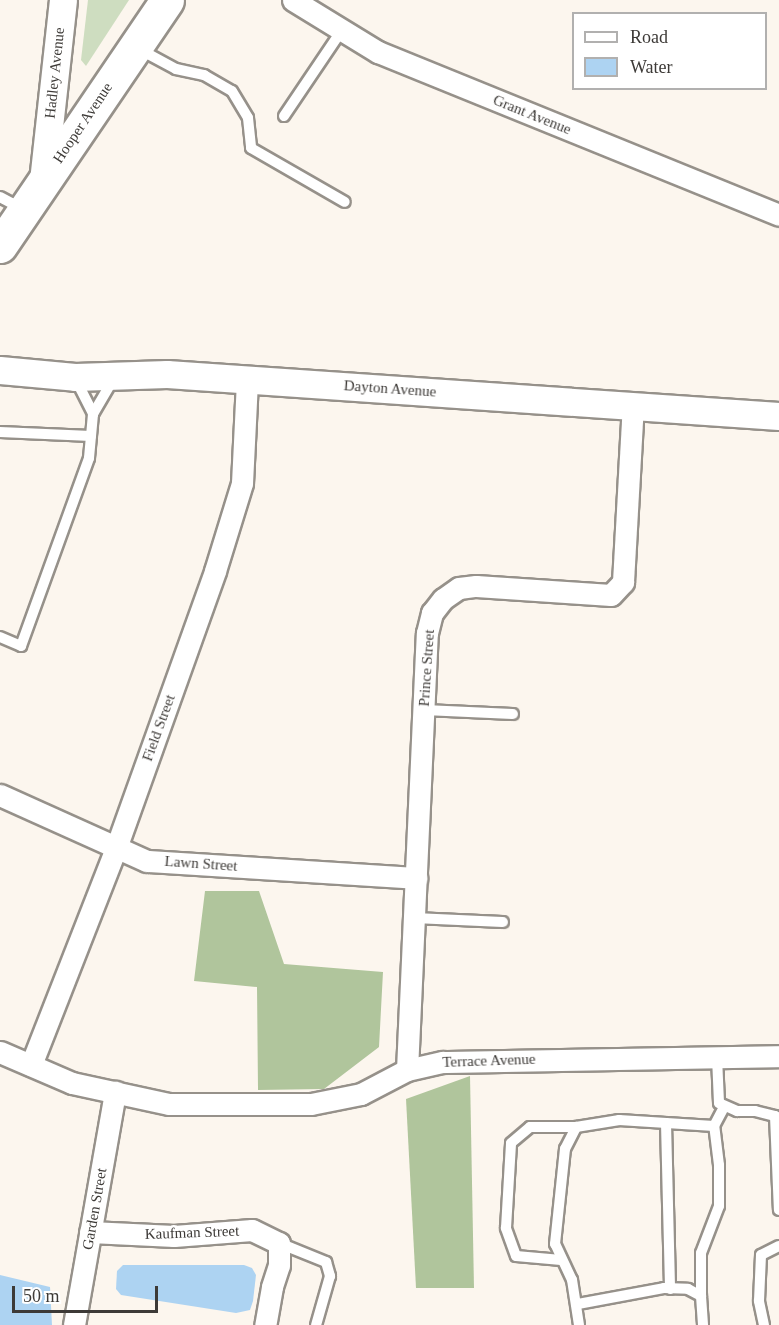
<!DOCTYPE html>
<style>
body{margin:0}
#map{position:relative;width:779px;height:1325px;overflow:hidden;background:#fcf6ee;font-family:Georgia,serif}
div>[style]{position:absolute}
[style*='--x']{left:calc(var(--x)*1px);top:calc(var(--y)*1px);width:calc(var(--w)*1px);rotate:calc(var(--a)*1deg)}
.green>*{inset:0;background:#ceddc0}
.forest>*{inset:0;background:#b0c59c}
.water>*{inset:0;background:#add3f2}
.roads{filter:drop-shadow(2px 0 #96918a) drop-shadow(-2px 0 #96918a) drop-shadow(0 2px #96918a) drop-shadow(0 -2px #96918a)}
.service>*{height:10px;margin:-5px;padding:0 5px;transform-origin:5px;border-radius:5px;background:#fff}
.minor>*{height:21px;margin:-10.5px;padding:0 10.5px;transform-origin:10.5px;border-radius:10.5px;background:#fff}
.tertiary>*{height:27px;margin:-13.5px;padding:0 13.5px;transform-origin:13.5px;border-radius:13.5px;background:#fff}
.primary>*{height:33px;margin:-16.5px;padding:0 16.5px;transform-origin:16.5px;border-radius:16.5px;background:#fff}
span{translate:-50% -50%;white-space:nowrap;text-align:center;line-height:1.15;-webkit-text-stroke:5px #fff;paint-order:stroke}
.street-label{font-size:15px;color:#3d3a37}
.legend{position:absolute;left:572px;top:12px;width:195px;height:78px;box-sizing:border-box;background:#fff;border:2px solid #b1b0af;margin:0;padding:8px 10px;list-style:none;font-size:18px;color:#3d3a37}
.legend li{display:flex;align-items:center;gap:12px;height:30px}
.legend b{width:30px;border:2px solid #b1b0af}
.scale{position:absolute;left:12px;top:1286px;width:146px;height:27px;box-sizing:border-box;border:3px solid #3d3a37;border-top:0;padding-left:8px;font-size:18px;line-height:21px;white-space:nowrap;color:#3d3a37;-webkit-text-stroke:4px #fff;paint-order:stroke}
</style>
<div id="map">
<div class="green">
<i style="clip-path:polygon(88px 0,129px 0,86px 66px,81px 60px)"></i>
</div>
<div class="forest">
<i style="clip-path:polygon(205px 891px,259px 891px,284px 964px,383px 972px,379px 1047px,324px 1089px,258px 1090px,257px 987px,194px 981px)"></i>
<i style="clip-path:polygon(470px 1076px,474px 1288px,416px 1288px,406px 1099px)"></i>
</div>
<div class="water">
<i style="clip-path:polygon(123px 1265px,244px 1265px,252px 1268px,256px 1275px,253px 1301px,250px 1310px,236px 1313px,121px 1295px,116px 1289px,117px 1271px)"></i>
<i style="clip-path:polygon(0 1275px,50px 1287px,52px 1325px,0 1325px)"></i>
</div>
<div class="roads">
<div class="service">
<i style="--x:137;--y:48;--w:44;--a:28.3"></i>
<i style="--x:176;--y:69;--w:29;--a:12"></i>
<i style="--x:204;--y:75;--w:32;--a:30"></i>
<i style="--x:232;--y:91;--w:31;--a:59"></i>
<i style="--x:248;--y:118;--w:30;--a:84"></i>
<i style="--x:251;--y:148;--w:108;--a:29.9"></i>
<i style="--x:284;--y:116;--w:104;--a:-56"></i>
<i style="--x:0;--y:197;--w:24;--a:28"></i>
<i style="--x:76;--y:380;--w:38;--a:63"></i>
<i style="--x:0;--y:432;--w:91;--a:2.5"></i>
<i style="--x:0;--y:637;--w:23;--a:23"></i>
<i style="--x:21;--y:646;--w:200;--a:-70.1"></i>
<i style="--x:89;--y:458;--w:44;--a:-84.8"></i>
<i style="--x:93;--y:414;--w:42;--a:-59.7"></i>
<i style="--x:424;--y:710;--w:89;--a:2.6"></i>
<i style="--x:414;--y:918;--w:89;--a:2.6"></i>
<i style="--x:717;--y:1057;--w:46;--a:87.5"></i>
<i style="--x:719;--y:1103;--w:20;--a:24"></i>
<i style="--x:737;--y:1111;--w:18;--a:0"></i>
<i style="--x:755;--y:1111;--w:21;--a:14"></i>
<i style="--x:775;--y:1116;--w:94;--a:87.6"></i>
<i style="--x:666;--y:1123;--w:166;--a:88.6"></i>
<i style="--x:279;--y:1243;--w:51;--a:22"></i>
<i style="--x:326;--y:1262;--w:15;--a:74"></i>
<i style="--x:330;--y:1276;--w:51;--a:105.9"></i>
<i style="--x:561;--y:1260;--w:45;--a:-174.9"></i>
<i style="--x:516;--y:1256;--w:30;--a:-110"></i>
<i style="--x:506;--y:1228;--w:85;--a:-86.6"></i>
<i style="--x:511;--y:1143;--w:25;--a:-40"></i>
<i style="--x:530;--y:1127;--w:46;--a:0"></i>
<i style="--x:701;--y:1296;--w:43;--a:-90"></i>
<i style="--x:701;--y:1253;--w:50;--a:-69"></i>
<i style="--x:719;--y:1206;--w:41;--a:-90"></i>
<i style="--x:719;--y:1165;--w:39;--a:-97"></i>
<i style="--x:578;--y:1304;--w:87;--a:-10.5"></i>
<i style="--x:664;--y:1288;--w:24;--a:2"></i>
<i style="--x:688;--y:1289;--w:15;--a:28"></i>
<i style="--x:701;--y:1296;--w:29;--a:86"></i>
<i style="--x:579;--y:1325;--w:46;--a:-98.8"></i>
<i style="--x:572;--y:1280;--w:40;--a:-115"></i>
<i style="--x:555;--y:1244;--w:96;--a:-84"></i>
<i style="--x:565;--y:1149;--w:25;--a:-63"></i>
<i style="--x:576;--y:1127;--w:44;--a:-9.2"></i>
<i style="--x:619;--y:1120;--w:95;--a:3.6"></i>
<i style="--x:714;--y:1126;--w:21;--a:-62"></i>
<i style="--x:764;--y:1325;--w:25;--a:-102"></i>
<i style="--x:759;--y:1301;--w:46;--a:-87.5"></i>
<i style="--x:761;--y:1255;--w:20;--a:-27"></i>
</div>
<div class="minor">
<i style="--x:293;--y:0;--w:100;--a:31.5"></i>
<i style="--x:378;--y:52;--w:433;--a:22.1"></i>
<i style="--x:0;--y:795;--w:161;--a:24.2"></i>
<i style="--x:147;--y:861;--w:270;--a:3.6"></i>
<i style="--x:0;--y:1052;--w:78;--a:23.3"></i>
<i style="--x:72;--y:1083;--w:99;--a:12.2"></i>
<i style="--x:169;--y:1104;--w:142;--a:0"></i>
<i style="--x:311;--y:1104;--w:51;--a:-11.3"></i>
<i style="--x:361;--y:1094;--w:52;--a:-27.6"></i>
<i style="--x:407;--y:1070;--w:37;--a:-13"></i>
<i style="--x:443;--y:1062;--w:336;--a:-1"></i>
<i style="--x:31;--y:1065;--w:233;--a:-68.6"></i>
<i style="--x:116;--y:848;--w:294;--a:-70.3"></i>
<i style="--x:215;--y:571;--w:92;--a:-72.9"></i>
<i style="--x:242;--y:483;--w:103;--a:-87.2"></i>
<i style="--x:407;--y:1070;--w:437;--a:-87.4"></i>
<i style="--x:427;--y:633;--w:21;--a:-76"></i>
<i style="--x:432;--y:613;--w:18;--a:-52"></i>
<i style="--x:443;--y:599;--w:19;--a:-35"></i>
<i style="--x:459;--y:588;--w:17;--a:-7"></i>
<i style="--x:476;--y:586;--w:135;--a:3.8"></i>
<i style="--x:611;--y:595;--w:18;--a:-47"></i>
<i style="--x:623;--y:582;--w:177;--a:-86.8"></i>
<i style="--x:90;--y:1232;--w:84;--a:2.7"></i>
<i style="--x:174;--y:1236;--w:78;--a:-4.4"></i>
<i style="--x:252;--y:1230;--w:30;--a:26"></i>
<i style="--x:279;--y:1243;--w:22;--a:90"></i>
<i style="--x:279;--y:1265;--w:23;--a:108"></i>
<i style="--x:272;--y:1287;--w:39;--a:100"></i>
<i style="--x:74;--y:1325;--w:237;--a:-80"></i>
</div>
<div class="tertiary">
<i style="--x:43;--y:181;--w:182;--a:-83.7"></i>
<i style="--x:0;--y:370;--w:75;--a:5.3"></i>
<i style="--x:75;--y:377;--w:92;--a:-1.9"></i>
<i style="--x:167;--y:374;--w:613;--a:3.93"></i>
</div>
<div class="primary">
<i style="--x:0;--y:246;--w:297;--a:-55.8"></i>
</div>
</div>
<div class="street-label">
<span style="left:55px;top:73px;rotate:-84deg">Hadley Avenue</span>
<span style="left:532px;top:115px;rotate:22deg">Grant Avenue</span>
<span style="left:83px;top:123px;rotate:-56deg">Hooper Avenue</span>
<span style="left:390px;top:389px;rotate:4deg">Dayton Avenue</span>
<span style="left:427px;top:668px;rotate:-86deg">Prince Street</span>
<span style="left:159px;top:728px;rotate:-70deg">Field Street</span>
<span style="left:201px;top:864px;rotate:4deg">Lawn Street</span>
<span style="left:489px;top:1061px;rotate:-2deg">Terrace Avenue</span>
<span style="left:95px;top:1209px;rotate:-80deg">Garden Street</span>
<span style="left:192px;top:1233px;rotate:-2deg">Kaufman Street</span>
</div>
<ul class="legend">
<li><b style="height:8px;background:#fff"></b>Road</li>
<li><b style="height:16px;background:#add3f2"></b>Water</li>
</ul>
<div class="scale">50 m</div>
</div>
